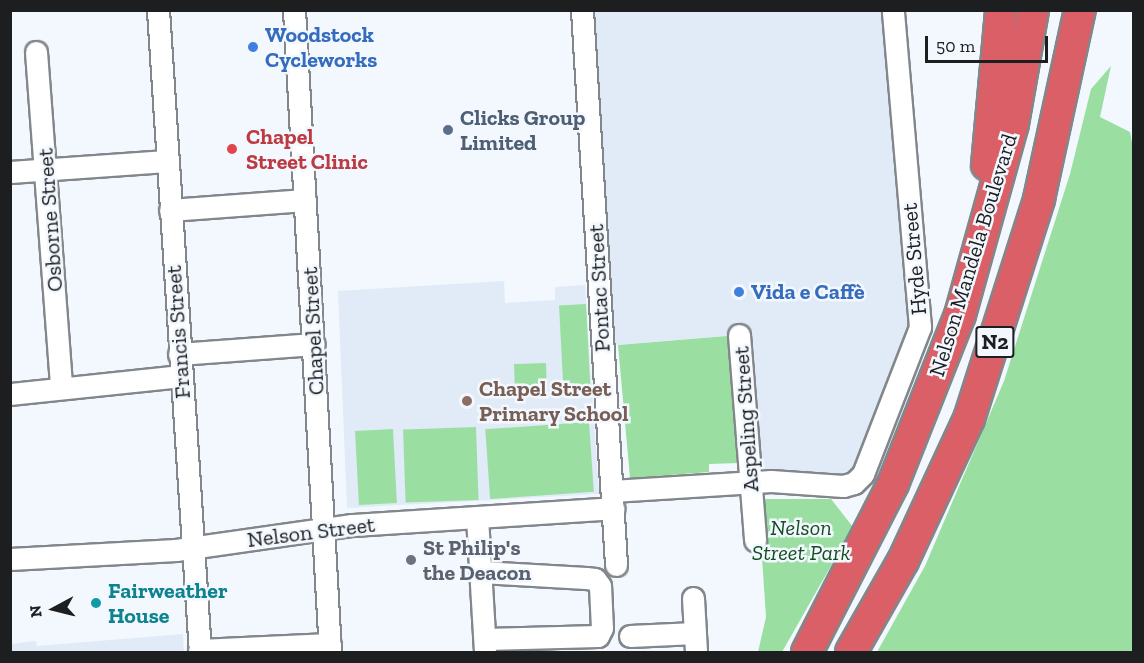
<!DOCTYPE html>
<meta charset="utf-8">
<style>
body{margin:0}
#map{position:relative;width:1144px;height:663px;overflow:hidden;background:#f2f8fe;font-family:"Zilla Slab",serif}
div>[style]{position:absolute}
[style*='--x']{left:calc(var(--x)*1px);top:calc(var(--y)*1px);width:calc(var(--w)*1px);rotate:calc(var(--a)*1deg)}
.built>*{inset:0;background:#e0ebf7}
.green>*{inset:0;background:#9adfa1;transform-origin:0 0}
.roads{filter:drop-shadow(2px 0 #82878c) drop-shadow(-2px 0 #82878c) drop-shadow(0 2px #82878c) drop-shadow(0 -2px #82878c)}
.minor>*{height:21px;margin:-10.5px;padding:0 10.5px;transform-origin:10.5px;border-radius:10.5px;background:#fff}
.highway>*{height:30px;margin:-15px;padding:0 15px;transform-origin:15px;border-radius:15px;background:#db5f66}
.dots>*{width:16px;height:16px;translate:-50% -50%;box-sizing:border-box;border:3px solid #f2f8fe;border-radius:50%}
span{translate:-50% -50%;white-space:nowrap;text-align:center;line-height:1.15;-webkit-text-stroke:5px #f2f8fe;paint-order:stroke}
.shield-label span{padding:2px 4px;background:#f2f8fe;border:2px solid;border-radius:4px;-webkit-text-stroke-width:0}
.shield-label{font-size:21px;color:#1c1e20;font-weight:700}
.shop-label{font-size:22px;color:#366cbe;font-weight:700}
.left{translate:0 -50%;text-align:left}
.service-label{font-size:22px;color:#4e5e75;font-weight:700}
.health-label{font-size:22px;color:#be3a42;font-weight:700}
.street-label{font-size:22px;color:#1c1e20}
.education-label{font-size:22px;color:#785e54;font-weight:700}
.park-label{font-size:22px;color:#144e20;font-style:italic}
.worship-label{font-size:22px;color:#5b616d;font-weight:700}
.culture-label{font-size:22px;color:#0d838f;font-weight:700}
.frame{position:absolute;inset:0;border:12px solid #1c1e20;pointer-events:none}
.north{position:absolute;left:24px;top:579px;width:60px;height:60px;-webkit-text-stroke:4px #f2f8fe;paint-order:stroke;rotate:263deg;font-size:16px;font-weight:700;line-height:24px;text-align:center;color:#1c1e20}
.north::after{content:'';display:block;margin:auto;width:21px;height:27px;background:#1c1e20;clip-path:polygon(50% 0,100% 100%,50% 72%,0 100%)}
.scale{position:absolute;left:925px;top:36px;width:123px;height:27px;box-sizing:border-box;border:3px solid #1c1e20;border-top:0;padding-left:8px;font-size:18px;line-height:21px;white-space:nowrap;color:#1c1e20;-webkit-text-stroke:4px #f2f8fe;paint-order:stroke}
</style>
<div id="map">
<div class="built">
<i style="clip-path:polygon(595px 11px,886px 11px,911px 325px,857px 463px,848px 471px,835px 475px,779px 470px,740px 473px,727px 336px,614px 345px)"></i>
<i style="clip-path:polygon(504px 281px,505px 303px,555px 300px,555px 287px,585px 285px,599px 494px,347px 508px,338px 291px)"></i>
<i style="clip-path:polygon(183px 634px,184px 652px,11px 652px,11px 644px,36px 641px,37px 646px)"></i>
</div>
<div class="green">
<i style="clip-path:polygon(1111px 66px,1100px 117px,1130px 132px,1134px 153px,1133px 652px,877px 652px,925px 566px,1004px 381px,1070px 174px,1091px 89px)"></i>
<i style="left:586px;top:304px;width:85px;height:27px;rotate:87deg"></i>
<i style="clip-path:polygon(727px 336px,739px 463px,709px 464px,709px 472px,630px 478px,618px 345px)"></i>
<i style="left:546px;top:363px;width:23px;height:32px;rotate:88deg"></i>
<i style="left:589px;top:422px;width:70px;height:104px;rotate:86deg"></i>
<i style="left:476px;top:427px;width:73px;height:73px;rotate:88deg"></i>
<i style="left:393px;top:429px;width:74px;height:38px;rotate:87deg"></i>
<i style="clip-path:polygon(758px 499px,831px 499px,853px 527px,782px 652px,758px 652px,766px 617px)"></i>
</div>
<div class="roads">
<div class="minor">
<i style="--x:158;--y:10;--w:643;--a:86.26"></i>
<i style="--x:294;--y:10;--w:643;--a:86.79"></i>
<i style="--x:582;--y:10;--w:556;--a:86.49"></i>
<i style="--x:36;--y:52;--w:337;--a:85.7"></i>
<i style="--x:10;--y:172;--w:157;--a:-4"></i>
<i style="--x:170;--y:210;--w:135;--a:-4.2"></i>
<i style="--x:739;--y:335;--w:206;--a:85.5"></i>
<i style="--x:179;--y:354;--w:135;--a:-4.2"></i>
<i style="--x:10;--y:394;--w:171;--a:-6"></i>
<i style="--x:612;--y:491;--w:159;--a:-3.6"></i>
<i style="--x:771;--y:481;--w:72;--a:4"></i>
<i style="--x:843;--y:486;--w:11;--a:-15"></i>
<i style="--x:854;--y:483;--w:13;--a:-45"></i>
<i style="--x:863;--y:474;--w:158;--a:-68.8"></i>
<i style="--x:920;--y:327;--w:318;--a:-94.9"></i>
<i style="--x:477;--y:517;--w:135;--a:86.6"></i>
<i style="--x:10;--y:559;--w:166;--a:-3.1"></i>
<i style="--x:176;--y:550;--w:178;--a:-8.1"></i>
<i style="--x:352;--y:525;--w:262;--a:-3.7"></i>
<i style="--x:481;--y:572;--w:105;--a:3.3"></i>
<i style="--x:586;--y:578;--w:9;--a:6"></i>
<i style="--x:595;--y:579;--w:9;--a:54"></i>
<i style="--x:600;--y:586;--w:42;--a:87.3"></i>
<i style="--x:602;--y:628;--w:9;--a:117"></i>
<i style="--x:598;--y:636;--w:113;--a:178.5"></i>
<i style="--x:693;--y:598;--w:54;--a:86.8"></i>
<i style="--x:630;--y:636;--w:65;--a:-2.6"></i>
<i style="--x:199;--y:650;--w:131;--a:-2.6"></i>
</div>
<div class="highway">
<i style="--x:987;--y:165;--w:156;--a:-84.8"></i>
<i style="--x:807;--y:652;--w:189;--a:-62.9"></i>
<i style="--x:893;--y:484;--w:182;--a:-68.4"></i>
<i style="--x:960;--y:315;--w:198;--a:-74.5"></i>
<i style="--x:1013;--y:124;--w:116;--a:-80"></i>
<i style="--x:851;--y:652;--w:105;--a:-60.3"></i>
<i style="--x:903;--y:561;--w:157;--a:-65.1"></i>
<i style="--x:969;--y:419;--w:231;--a:-72.3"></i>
<i style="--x:1039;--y:199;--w:193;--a:-77.8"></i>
</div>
</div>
<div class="dots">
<i style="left:253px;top:47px;background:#3f7fe0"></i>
<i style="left:448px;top:130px;background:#5c6f8a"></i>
<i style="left:232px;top:149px;background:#e0444e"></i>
<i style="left:739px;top:292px;background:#3f7fe0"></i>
<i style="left:467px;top:401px;background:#8d6e63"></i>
<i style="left:411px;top:560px;background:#6b7280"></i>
<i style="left:96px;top:603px;background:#0f9aa8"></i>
</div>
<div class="shield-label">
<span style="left:995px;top:342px">N2</span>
</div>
<div class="shop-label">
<span class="left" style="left:265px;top:47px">Woodstock<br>Cycleworks</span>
<span class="left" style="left:751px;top:292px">Vida e Caffè</span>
</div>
<div class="service-label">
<span class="left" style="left:460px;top:130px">Clicks Group<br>Limited</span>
</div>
<div class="health-label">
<span class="left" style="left:246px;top:149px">Chapel<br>Street Clinic</span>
</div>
<div class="street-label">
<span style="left:50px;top:220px;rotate:-94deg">Osborne Street</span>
<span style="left:973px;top:255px;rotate:-73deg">Nelson Mandela Boulevard</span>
<span style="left:914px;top:259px;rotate:-95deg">Hyde Street</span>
<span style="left:599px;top:288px;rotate:-93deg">Pontac Street</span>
<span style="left:313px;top:331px;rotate:-93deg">Chapel Street</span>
<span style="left:178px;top:332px;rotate:-94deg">Francis Street</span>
<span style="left:746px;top:419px;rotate:-94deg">Aspeling Street</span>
<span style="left:311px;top:532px;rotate:-7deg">Nelson Street</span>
</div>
<div class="education-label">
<span class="left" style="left:479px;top:401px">Chapel Street<br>Primary School</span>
</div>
<div class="park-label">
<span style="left:801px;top:540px">Nelson<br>Street Park</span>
</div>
<div class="worship-label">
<span class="left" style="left:423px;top:560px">St Philip's<br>the Deacon</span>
</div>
<div class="culture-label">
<span class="left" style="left:108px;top:603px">Fairweather<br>House</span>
</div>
<div class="frame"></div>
<div class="north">N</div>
<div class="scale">50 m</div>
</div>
